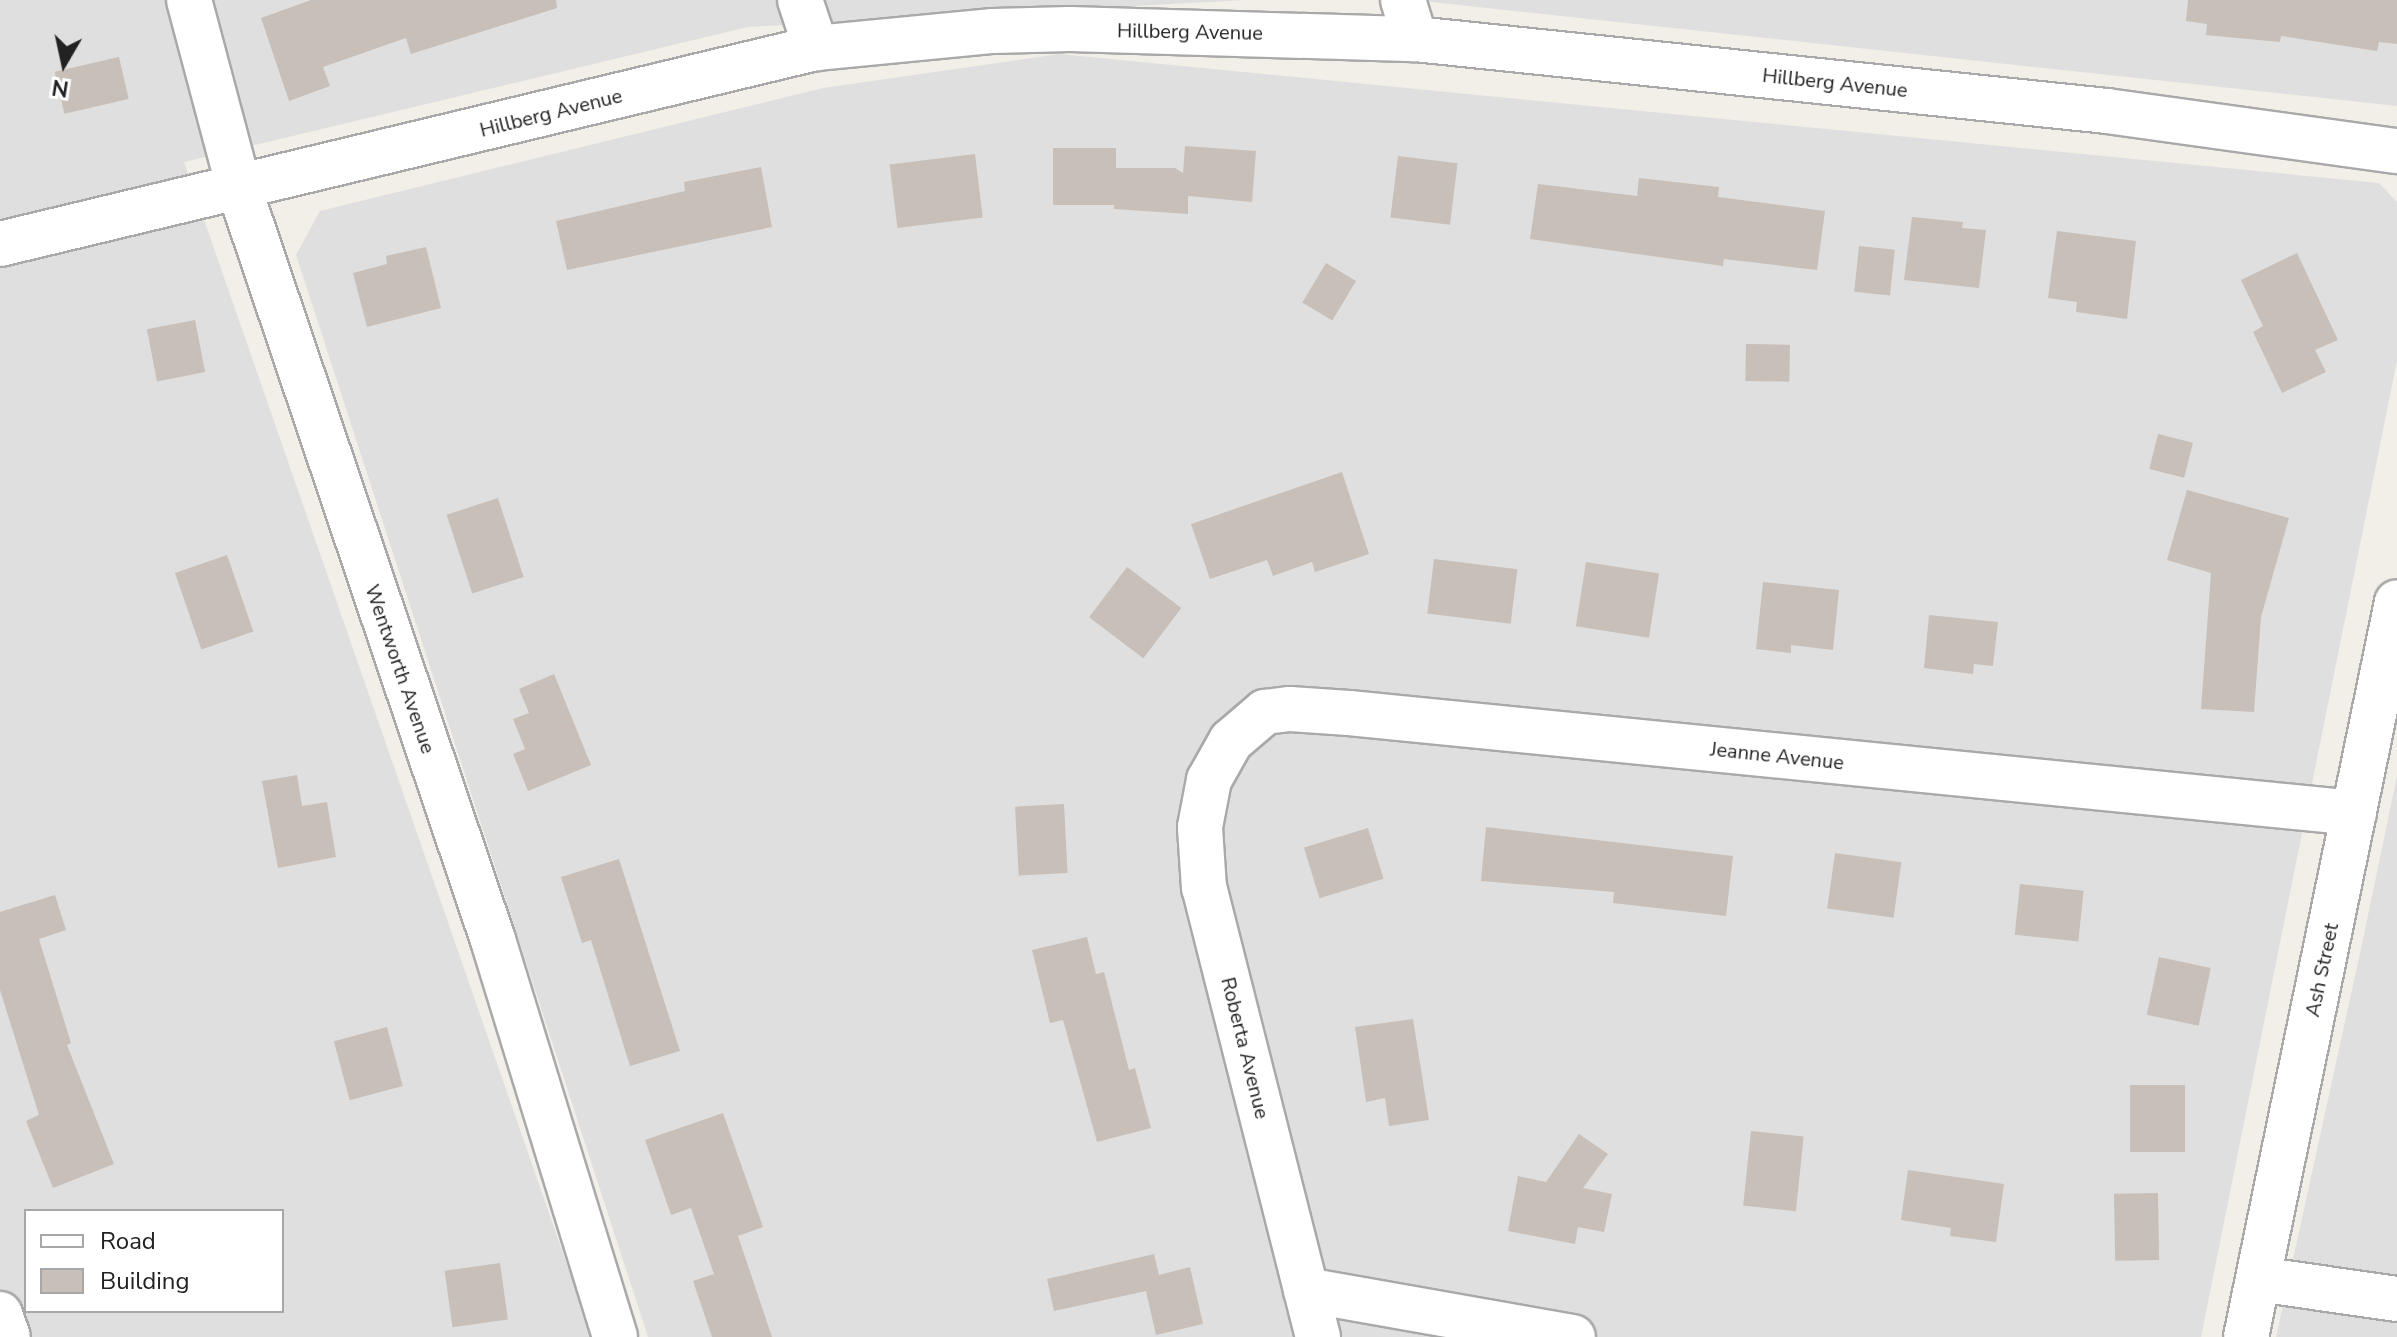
<!DOCTYPE html>
<style>
body{margin:0}
#map{position:relative;width:2397px;height:1337px;overflow:hidden;background:#f2efe9;font-family:"Nunito Sans",sans-serif}
div>[style]{position:absolute}
[style*='--x']{left:calc(var(--x)*1px);top:calc(var(--y)*1px);width:calc(var(--w)*1px);rotate:calc(var(--a)*1deg)}
.residential>*{inset:0;background:#e0dfdf}
.building>*{inset:0;background:#c7bfb8;transform-origin:0 0}
.roads{filter:drop-shadow(2px 0 #a9a9a9) drop-shadow(-2px 0 #a9a9a9) drop-shadow(0 2px #a9a9a9) drop-shadow(0 -2px #a9a9a9)}
.minor>*{height:44px;margin:-22px;padding:0 22px;transform-origin:22px;border-radius:22px;background:#fff}
span{translate:-50% -50%;white-space:nowrap;text-align:center;line-height:1.15;-webkit-text-stroke:6px #fff;paint-order:stroke}
.street-label{font-size:20px;color:#222}
.legend{position:absolute;left:24px;top:1209px;width:260px;height:104px;box-sizing:border-box;background:#fff;border:2px solid #a7a7a7;margin:0;padding:10px 14px;list-style:none;font-size:24px;color:#222}
.legend li{display:flex;align-items:center;gap:16px;height:40px}
.legend b{width:40px;border:2px solid #a7a7a7}
.north{position:absolute;left:24px;top:24px;width:80px;height:80px;-webkit-text-stroke:6px #fff;paint-order:stroke;rotate:189deg;font-size:22px;font-weight:700;line-height:32px;text-align:center;color:#222}
.north::after{content:'';display:block;margin:auto;width:28px;height:36px;background:#222;clip-path:polygon(50% 0,100% 100%,50% 72%,0 100%)}
</style>
<div id="map">
<div class="residential">
<i style="clip-path:polygon(evenodd,0 0,1246px 0,748px 27px,184px 162px,592px 1337px,0 1337px,0 0,26px 1211px,282px 1211px,282px 1311px,26px 1311px,26px 1211px)"></i>
<i style="clip-path:polygon(1413px 0,2397px 0,2397px 106px)"></i>
<i style="clip-path:polygon(1059px 54px,2379px 183px,2397px 202px,2397px 360px,2201px 1337px,648px 1337px,296px 255px,320px 211px,823px 88px)"></i>
<i style="clip-path:polygon(2397px 776px,2397px 1337px,2276px 1337px,2362px 944px)"></i>
</div>
<div class="building">
<i style="clip-path:polygon(311px 0,556px 0,557px 8px,411px 54px,406px 38px,323px 67px,330px 86px,289px 101px,261px 18px)"></i>
<i style="clip-path:polygon(2188px 0,2397px 0,2397px 44px,2379px 42px,2377px 51px,2281px 36px,2280px 42px,2206px 35px,2207px 24px,2186px 21px)"></i>
<i style="left:119px;top:57px;width:43px;height:66px;rotate:77deg"></i>
<i style="clip-path:polygon(1185px 146px,1256px 151px,1252px 202px,1188px 196px,1188px 214px,1114px 209px,1114px 205px,1053px 205px,1053px 148px,1116px 148px,1116px 168px,1175px 168px,1183px 173px)"></i>
<i style="left:975px;top:154px;width:64px;height:86px;rotate:83deg"></i>
<i style="left:1398px;top:156px;width:60px;height:62px;rotate:7deg"></i>
<i style="clip-path:polygon(761px 167px,772px 227px,567px 270px,556px 221px,685px 191px,684px 182px)"></i>
<i style="clip-path:polygon(1639px 178px,1719px 187px,1718px 197px,1825px 211px,1817px 270px,1724px 259px,1723px 266px,1530px 239px,1538px 184px,1637px 196px)"></i>
<i style="clip-path:polygon(1912px 217px,1963px 222px,1962px 228px,1986px 230px,1979px 288px,1904px 280px)"></i>
<i style="clip-path:polygon(2057px 231px,2136px 241px,2127px 319px,2076px 312px,2077px 302px,2048px 298px)"></i>
<i style="left:1859px;top:246px;width:36px;height:46px;rotate:6deg"></i>
<i style="clip-path:polygon(426px 247px,441px 308px,367px 327px,353px 273px,387px 264px,386px 256px)"></i>
<i style="clip-path:polygon(2297px 253px,2338px 340px,2315px 350px,2326px 372px,2282px 393px,2253px 332px,2263px 326px,2241px 280px)"></i>
<i style="left:1326px;top:263px;width:35px;height:46px;rotate:31deg"></i>
<i style="left:195px;top:320px;width:53px;height:49px;rotate:79deg"></i>
<i style="left:1746px;top:344px;width:44px;height:37px;rotate:1deg"></i>
<i style="left:2158px;top:434px;width:36px;height:36px;rotate:14deg"></i>
<i style="clip-path:polygon(1342px 472px,1369px 554px,1315px 572px,1312px 562px,1273px 576px,1267px 560px,1210px 579px,1191px 524px)"></i>
<i style="clip-path:polygon(2187px 490px,2289px 518px,2261px 617px,2254px 712px,2201px 709px,2211px 573px,2167px 560px)"></i>
<i style="left:498px;top:498px;width:83px;height:54px;rotate:72deg"></i>
<i style="left:227px;top:555px;width:81px;height:55px;rotate:71deg"></i>
<i style="left:1434px;top:559px;width:84px;height:55px;rotate:7deg"></i>
<i style="left:1586px;top:562px;width:74px;height:65px;rotate:9deg"></i>
<i style="left:1127px;top:567px;width:68px;height:63px;rotate:37deg"></i>
<i style="clip-path:polygon(1763px 582px,1839px 590px,1833px 650px,1791px 645px,1791px 653px,1756px 649px)"></i>
<i style="clip-path:polygon(1929px 615px,1998px 622px,1993px 666px,1974px 664px,1973px 674px,1924px 668px)"></i>
<i style="clip-path:polygon(554px 674px,591px 765px,528px 791px,513px 754px,525px 749px,513px 719px,529px 713px,519px 689px)"></i>
<i style="clip-path:polygon(297px 775px,302px 806px,327px 802px,336px 857px,278px 868px,262px 781px)"></i>
<i style="left:1064px;top:804px;width:69px;height:49px;rotate:87deg"></i>
<i style="clip-path:polygon(1486px 827px,1733px 856px,1726px 916px,1613px 903px,1614px 892px,1481px 881px)"></i>
<i style="left:1368px;top:828px;width:53px;height:67px;rotate:73deg"></i>
<i style="left:1835px;top:853px;width:67px;height:56px;rotate:8deg"></i>
<i style="clip-path:polygon(619px 859px,680px 1051px,630px 1066px,591px 940px,582px 943px,561px 877px)"></i>
<i style="left:2020px;top:884px;width:64px;height:51px;rotate:6deg"></i>
<i style="clip-path:polygon(55px 895px,66px 930px,39px 939px,71px 1043px,67px 1045px,114px 1164px,53px 1188px,26px 1121px,39px 1115px,0 990px,0 912px)"></i>
<i style="clip-path:polygon(1087px 937px,1096px 974px,1104px 972px,1129px 1070px,1135px 1068px,1151px 1128px,1097px 1142px,1063px 1020px,1050px 1023px,1032px 950px)"></i>
<i style="left:2159px;top:957px;width:53px;height:59px;rotate:12deg"></i>
<i style="clip-path:polygon(1413px 1019px,1429px 1120px,1389px 1126px,1385px 1098px,1366px 1102px,1355px 1027px)"></i>
<i style="left:387px;top:1027px;width:61px;height:55px;rotate:75deg"></i>
<i style="left:2130px;top:1085px;width:55px;height:67px"></i>
<i style="clip-path:polygon(723px 1113px,763px 1227px,738px 1236px,772px 1337px,712px 1337px,693px 1281px,714px 1274px,691px 1208px,671px 1215px,645px 1140px)"></i>
<i style="left:1751px;top:1131px;width:53px;height:75px;rotate:6deg"></i>
<i style="clip-path:polygon(1579px 1134px,1608px 1154px,1583px 1188px,1612px 1194px,1604px 1232px,1578px 1227px,1575px 1244px,1508px 1231px,1518px 1176px,1546px 1182px)"></i>
<i style="clip-path:polygon(1908px 1170px,2004px 1184px,1996px 1242px,1950px 1236px,1951px 1228px,1901px 1220px)"></i>
<i style="left:2158px;top:1193px;width:67px;height:44px;rotate:89deg"></i>
<i style="clip-path:polygon(1154px 1254px,1159px 1275px,1190px 1267px,1203px 1324px,1156px 1335px,1146px 1291px,1054px 1311px,1047px 1279px)"></i>
<i style="left:500px;top:1263px;width:57px;height:56px;rotate:82deg"></i>
</div>
<div class="roads">
<div class="minor">
<i style="--x:189;--y:0;--w:195;--a:75.1"></i>
<i style="--x:239;--y:188;--w:794;--a:71.34"></i>
<i style="--x:493;--y:940;--w:415;--a:72.9"></i>
<i style="--x:800;--y:0;--w:51;--a:71.6"></i>
<i style="--x:1403;--y:0;--w:41;--a:72.9"></i>
<i style="--x:0;--y:244;--w:839;--a:-13.51"></i>
<i style="--x:816;--y:48;--w:178;--a:-5.5"></i>
<i style="--x:993;--y:31;--w:77;--a:-1.5"></i>
<i style="--x:1070;--y:29;--w:345;--a:1.7"></i>
<i style="--x:1415;--y:39;--w:696;--a:5.94"></i>
<i style="--x:2107;--y:111;--w:293;--a:7.9"></i>
<i style="--x:2258;--y:1279;--w:140;--a:8.2"></i>
<i style="--x:1306;--y:1290;--w:271;--a:10"></i>
<i style="--x:0;--y:1314;--w:24;--a:71"></i>
<i style="--x:1318;--y:1337;--w:463;--a:-104.2"></i>
<i style="--x:1204;--y:888;--w:61;--a:-93.8"></i>
<i style="--x:1200;--y:827;--w:48;--a:-79.2"></i>
<i style="--x:1209;--y:780;--w:45;--a:-60.6"></i>
<i style="--x:1231;--y:741;--w:45;--a:-40.5"></i>
<i style="--x:1265;--y:712;--w:25;--a:-7"></i>
<i style="--x:1290;--y:709;--w:59;--a:3.9"></i>
<i style="--x:1349;--y:713;--w:1010;--a:5.68"></i>
<i style="--x:2246;--y:1337;--w:750;--a:-78.39"></i>
</div>
</div>
<div class="street-label">
<span style="left:1190px;top:32px;rotate:1deg">Hillberg Avenue</span>
<span style="left:1835px;top:83px;rotate:6deg">Hillberg Avenue</span>
<span style="left:551px;top:113px;rotate:-14deg">Hillberg Avenue</span>
<span style="left:400px;top:669px;rotate:71deg">Wentworth Avenue</span>
<span style="left:1777px;top:756px;rotate:6deg">Jeanne Avenue</span>
<span style="left:2322px;top:970px;rotate:-78deg">Ash Street</span>
<span style="left:1245px;top:1048px;rotate:76deg">Roberta Avenue</span>
</div>
<ul class="legend">
<li><b style="height:10px;background:#fff"></b>Road</li>
<li><b style="height:22px;background:#c7bfb8"></b>Building</li>
</ul>
<div class="north">N</div>
</div>
